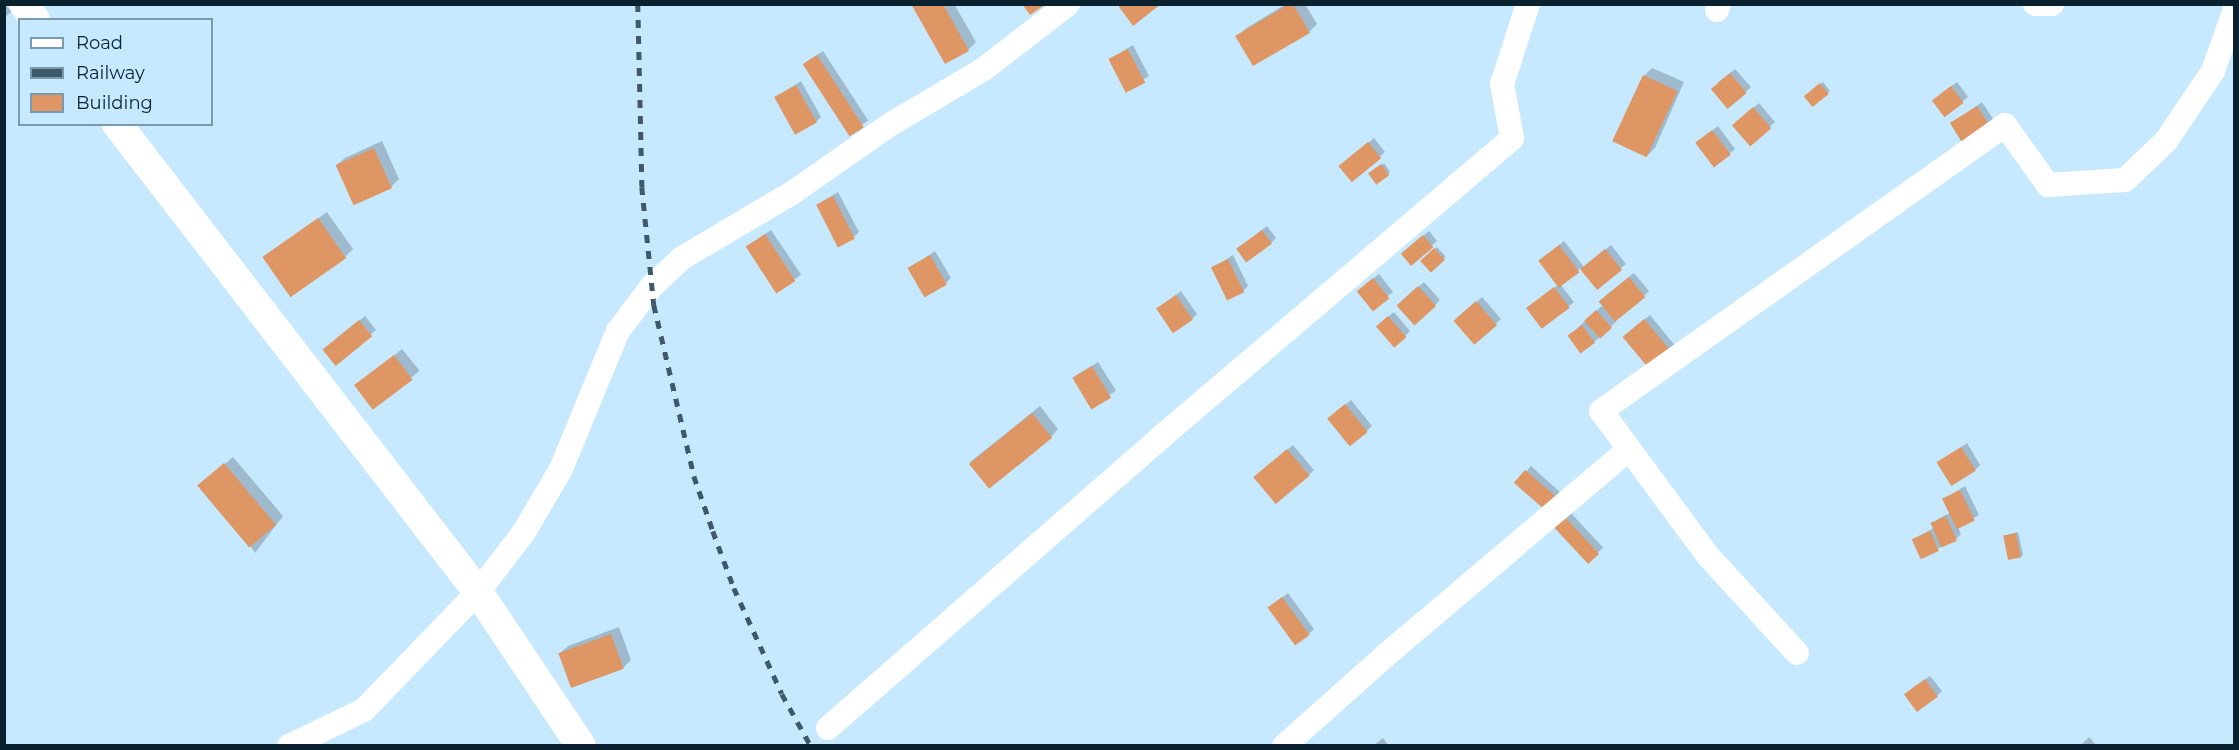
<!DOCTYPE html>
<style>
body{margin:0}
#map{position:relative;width:2239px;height:750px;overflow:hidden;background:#c7e9ff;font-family:Montserrat,sans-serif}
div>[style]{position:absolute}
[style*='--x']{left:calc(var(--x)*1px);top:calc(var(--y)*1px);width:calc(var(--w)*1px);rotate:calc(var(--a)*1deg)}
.shadow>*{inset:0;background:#0003;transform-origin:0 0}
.building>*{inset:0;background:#de9764;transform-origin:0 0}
.minor>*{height:24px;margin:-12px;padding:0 12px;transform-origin:12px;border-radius:12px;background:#fff}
.major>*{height:30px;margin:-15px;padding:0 15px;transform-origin:15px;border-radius:15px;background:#fff}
.rail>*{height:4.5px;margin-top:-2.25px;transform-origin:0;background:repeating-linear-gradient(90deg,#3e5969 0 8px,transparent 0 16px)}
span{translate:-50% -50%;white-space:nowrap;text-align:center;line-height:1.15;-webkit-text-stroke:5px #c7e9ff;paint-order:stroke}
.frame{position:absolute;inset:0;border:6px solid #0a222f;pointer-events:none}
.legend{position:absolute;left:18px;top:18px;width:195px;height:108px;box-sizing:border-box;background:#c7e9ff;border:2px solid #7b99ac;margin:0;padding:8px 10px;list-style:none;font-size:18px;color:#0a222f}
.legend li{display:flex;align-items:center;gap:12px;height:30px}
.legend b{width:30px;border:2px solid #7b99ac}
</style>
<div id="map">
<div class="shadow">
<i style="clip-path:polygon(4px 4px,12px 11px,4px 18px)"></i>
<i style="clip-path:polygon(913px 4px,954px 4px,976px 42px,968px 50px)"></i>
<i style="clip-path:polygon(1286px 4px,1305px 4px,1317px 24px,1309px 32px,1237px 37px,1245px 29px)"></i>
<i style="clip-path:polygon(1133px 45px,1149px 76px,1126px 91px,1110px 59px)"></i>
<i style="left:823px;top:51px;width:83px;height:22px;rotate:57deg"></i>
<i style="clip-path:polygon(1652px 68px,1684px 82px,1655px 148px,1647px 156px,1644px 76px)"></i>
<i style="clip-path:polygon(1735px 69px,1751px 87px,1746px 92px,1717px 83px)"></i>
<i style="clip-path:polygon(801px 81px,821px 117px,816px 122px,776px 97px)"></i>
<i style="clip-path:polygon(1823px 82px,1830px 91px,1813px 105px,1808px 94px)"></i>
<i style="clip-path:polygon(1957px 82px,1968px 97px,1945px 115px,1939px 95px)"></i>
<i style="clip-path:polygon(1982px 102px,1995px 122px,1990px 126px,1952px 124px)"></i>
<i style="clip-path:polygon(1759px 103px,1775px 122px,1750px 144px,1739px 120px)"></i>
<i style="clip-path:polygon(1718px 126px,1735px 149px,1715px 166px,1702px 139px)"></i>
<i style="clip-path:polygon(1374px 138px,1385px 152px,1352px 180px,1346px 161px)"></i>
<i style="clip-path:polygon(382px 141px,399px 179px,391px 187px,337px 165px,345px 158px)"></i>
<i style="clip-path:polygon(1384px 163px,1390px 172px,1388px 174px,1372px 172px)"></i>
<i style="clip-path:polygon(838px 192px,859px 232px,854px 237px,818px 204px)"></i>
<i style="clip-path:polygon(327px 212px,353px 249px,345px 257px,264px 257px)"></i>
<i style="clip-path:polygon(1267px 226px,1276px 238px,1271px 243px,1238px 248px)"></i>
<i style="left:771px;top:230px;width:54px;height:29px;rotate:56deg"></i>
<i style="clip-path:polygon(1429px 231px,1437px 241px,1411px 264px,1408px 249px)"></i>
<i style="clip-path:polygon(1564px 241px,1584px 267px,1611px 245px,1626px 264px,1597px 288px,1581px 268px,1560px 284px,1574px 302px,1544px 327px,1534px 304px,1559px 284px,1546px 256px)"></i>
<i style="left:1437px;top:247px;width:13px;height:21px;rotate:48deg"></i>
<i style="clip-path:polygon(935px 251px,951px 278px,946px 283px,909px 269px)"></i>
<i style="clip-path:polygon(1233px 255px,1248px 286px,1243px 291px,1213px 268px)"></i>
<i style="clip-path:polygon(1634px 273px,1649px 291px,1644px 296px,1614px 320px,1616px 322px,1594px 342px,1574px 331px,1603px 305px,1605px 296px)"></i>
<i style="clip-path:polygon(1379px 274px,1393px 292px,1388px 296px,1364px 286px)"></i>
<i style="clip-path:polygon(1424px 282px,1440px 300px,1435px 305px,1403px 300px)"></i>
<i style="clip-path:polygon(1181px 291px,1197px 314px,1192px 319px,1158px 308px)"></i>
<i style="clip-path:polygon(1482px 297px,1501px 319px,1475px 343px,1461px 316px)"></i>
<i style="clip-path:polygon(1394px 312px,1410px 331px,1405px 336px,1383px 321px)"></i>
<i style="clip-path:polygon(1650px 315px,1677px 348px,1672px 353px,1629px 332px)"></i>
<i style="clip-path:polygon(365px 316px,376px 330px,335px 363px,330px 345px)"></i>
<i style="left:402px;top:349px;width:28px;height:59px;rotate:51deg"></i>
<i style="left:1098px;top:362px;width:34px;height:29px;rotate:58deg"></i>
<i style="clip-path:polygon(1351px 400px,1372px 426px,1367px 431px,1334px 414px)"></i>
<i style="clip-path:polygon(1040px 406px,1058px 429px,1051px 437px,969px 463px)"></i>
<i style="clip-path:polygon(1967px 443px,1980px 465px,1975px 470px,1938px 463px)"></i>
<i style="clip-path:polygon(1293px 445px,1314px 470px,1309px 475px,1260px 473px)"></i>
<i style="clip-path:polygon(233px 457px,283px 516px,255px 553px,207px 479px)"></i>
<i style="left:1531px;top:466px;width:40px;height:23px;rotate:42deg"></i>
<i style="clip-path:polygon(1965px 486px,1979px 515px,1958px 527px,1961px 534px,1956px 539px,1922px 557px,1914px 539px,1935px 527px,1933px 524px,1938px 519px,1950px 513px,1944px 499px)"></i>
<i style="left:1569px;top:511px;width:50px;height:21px;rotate:47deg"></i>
<i style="clip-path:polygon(2018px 532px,2023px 555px,2020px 557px,2005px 536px)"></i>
<i style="clip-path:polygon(1288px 593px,1314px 629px,1309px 634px,1275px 603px)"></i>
<i style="clip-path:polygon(619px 627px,631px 660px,623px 668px,560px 653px,568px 646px)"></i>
<i style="clip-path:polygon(1930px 676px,1942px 691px,1937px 696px,1911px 689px)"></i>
<i style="clip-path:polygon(2089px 737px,2097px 746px,2080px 746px)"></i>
<i style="clip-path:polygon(1383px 738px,1389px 746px,1373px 746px)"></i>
</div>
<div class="building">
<i style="clip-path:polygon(911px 4px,943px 4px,969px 51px,945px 64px)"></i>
<i style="clip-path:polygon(1022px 4px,1046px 4px,1030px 15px)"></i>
<i style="clip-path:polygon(1117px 4px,1161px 4px,1133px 26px)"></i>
<i style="clip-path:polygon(1289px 4px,1293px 4px,1310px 33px,1253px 66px,1235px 36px)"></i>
<i style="left:1128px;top:49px;width:38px;height:22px;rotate:63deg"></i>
<i style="left:817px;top:55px;width:86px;height:17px;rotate:57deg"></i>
<i style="left:1730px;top:73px;width:26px;height:25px;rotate:50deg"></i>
<i style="left:1643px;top:75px;width:38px;height:73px;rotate:25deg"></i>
<i style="left:1820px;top:83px;width:14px;height:21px;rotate:51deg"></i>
<i style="left:796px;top:85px;width:43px;height:25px;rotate:61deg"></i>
<i style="left:1951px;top:86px;width:21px;height:24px;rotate:53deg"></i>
<i style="left:1977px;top:106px;width:26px;height:32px;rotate:58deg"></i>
<i style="left:1753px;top:107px;width:28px;height:28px;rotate:49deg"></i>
<i style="left:1712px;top:130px;width:31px;height:21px;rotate:53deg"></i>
<i style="left:1368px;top:142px;width:21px;height:38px;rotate:51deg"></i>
<i style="left:374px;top:148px;width:44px;height:42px;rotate:66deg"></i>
<i style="left:1381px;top:164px;width:14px;height:16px;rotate:54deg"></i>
<i style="left:833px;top:196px;width:48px;height:19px;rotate:63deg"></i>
<i style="left:318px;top:218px;width:49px;height:68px;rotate:55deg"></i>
<i style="left:1262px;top:230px;width:17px;height:32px;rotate:54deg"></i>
<i style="left:765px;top:234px;width:56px;height:23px;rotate:57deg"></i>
<i style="left:1423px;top:235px;width:16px;height:29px;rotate:50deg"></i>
<i style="left:1559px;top:245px;width:34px;height:26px;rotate:53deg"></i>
<i style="left:1434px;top:248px;width:16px;height:19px;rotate:47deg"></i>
<i style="left:1605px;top:249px;width:27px;height:32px;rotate:51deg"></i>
<i style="left:930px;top:255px;width:34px;height:26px;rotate:60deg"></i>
<i style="left:1228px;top:259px;width:37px;height:19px;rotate:64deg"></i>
<i style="left:1629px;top:277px;width:26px;height:39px;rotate:51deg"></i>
<i style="left:1373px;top:278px;width:26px;height:21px;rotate:51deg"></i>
<i style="left:1418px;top:286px;width:27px;height:29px;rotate:48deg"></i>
<i style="left:1554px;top:287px;width:26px;height:35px;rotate:53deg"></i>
<i style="left:1176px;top:295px;width:30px;height:24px;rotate:56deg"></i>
<i style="left:1476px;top:301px;width:32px;height:30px;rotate:49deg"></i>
<i style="left:1596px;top:310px;width:24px;height:16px;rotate:48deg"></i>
<i style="left:1388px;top:316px;width:28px;height:16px;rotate:49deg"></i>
<i style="left:1644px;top:319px;width:45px;height:28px;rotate:50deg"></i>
<i style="left:359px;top:320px;width:21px;height:47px;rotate:51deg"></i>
<i style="left:1582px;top:325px;width:22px;height:18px;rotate:54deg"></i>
<i style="left:394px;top:355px;width:31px;height:50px;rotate:53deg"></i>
<i style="left:1092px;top:366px;width:37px;height:23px;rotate:59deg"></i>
<i style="left:1345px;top:404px;width:36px;height:23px;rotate:51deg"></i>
<i style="left:1032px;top:413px;width:32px;height:81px;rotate:51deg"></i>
<i style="left:1961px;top:447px;width:28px;height:29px;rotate:58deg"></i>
<i style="left:1287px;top:449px;width:35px;height:44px;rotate:50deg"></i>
<i style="left:224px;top:463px;width:81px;height:35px;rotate:50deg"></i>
<i style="left:1525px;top:470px;width:44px;height:17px;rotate:41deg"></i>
<i style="left:1960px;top:490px;width:34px;height:20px;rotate:64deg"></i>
<i style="left:1563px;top:515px;width:53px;height:15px;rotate:47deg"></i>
<i style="left:1946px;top:516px;width:27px;height:17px;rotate:66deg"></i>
<i style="left:1930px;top:531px;width:22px;height:20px;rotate:66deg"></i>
<i style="left:2016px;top:533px;width:25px;height:13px;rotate:79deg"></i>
<i style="left:1282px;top:597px;width:47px;height:18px;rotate:54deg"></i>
<i style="left:611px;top:634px;width:37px;height:56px;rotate:70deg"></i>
<i style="left:1925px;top:679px;width:22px;height:26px;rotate:54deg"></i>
</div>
<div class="minor">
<i style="--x:2035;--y:4;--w:17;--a:0"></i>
<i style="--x:1717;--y:10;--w:6;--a:-72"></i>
<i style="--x:1797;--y:653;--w:132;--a:-132.5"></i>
<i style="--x:1708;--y:556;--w:180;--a:-126.4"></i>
<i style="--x:1601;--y:411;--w:495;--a:-35.3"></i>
<i style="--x:2005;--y:125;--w:74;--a:54.4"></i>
<i style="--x:2048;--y:185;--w:77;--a:-3.7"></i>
<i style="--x:2125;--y:180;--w:57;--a:-43.6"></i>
<i style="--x:2166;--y:141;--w:84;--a:-56.1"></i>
<i style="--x:2213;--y:71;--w:63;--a:-70.4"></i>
<i style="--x:828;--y:728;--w:441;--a:-41.1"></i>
<i style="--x:1160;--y:438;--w:462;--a:-40.4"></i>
<i style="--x:1512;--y:138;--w:55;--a:-100.5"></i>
<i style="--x:1502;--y:84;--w:84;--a:-72"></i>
<i style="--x:289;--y:746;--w:83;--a:-25.6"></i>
<i style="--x:364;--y:710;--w:164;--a:-46"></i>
<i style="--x:478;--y:592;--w:76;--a:-52.5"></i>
<i style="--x:524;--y:532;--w:73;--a:-59.6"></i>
<i style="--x:561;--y:469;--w:149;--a:-67.6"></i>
<i style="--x:618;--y:331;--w:56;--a:-52.9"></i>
<i style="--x:652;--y:286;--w:41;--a:-43"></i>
<i style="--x:682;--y:258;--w:128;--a:-30.6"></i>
<i style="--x:792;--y:193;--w:121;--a:-34.9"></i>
<i style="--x:891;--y:124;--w:108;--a:-30.6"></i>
<i style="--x:984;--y:69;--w:106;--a:-37.7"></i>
<i style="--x:1284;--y:746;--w:135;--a:-41.7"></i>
<i style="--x:1385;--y:656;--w:320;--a:-40.3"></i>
</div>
<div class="major">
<i style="--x:24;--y:4;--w:19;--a:55"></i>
<i style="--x:117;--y:124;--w:591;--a:52.35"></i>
<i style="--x:478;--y:592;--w:185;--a:56.2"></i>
</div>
<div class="rail">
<i style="--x:638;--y:4;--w:183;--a:88.7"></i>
<i style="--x:642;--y:187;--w:119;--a:84.2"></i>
<i style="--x:654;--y:305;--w:176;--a:76.8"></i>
<i style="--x:694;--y:476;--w:58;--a:70.9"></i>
<i style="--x:713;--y:531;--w:61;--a:69.8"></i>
<i style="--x:734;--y:588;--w:116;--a:65.6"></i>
<i style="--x:782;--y:694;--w:60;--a:60.9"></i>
</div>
<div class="frame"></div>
<ul class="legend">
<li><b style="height:8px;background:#fff"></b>Road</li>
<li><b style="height:8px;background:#3e5969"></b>Railway</li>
<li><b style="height:16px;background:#de9764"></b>Building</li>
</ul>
</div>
